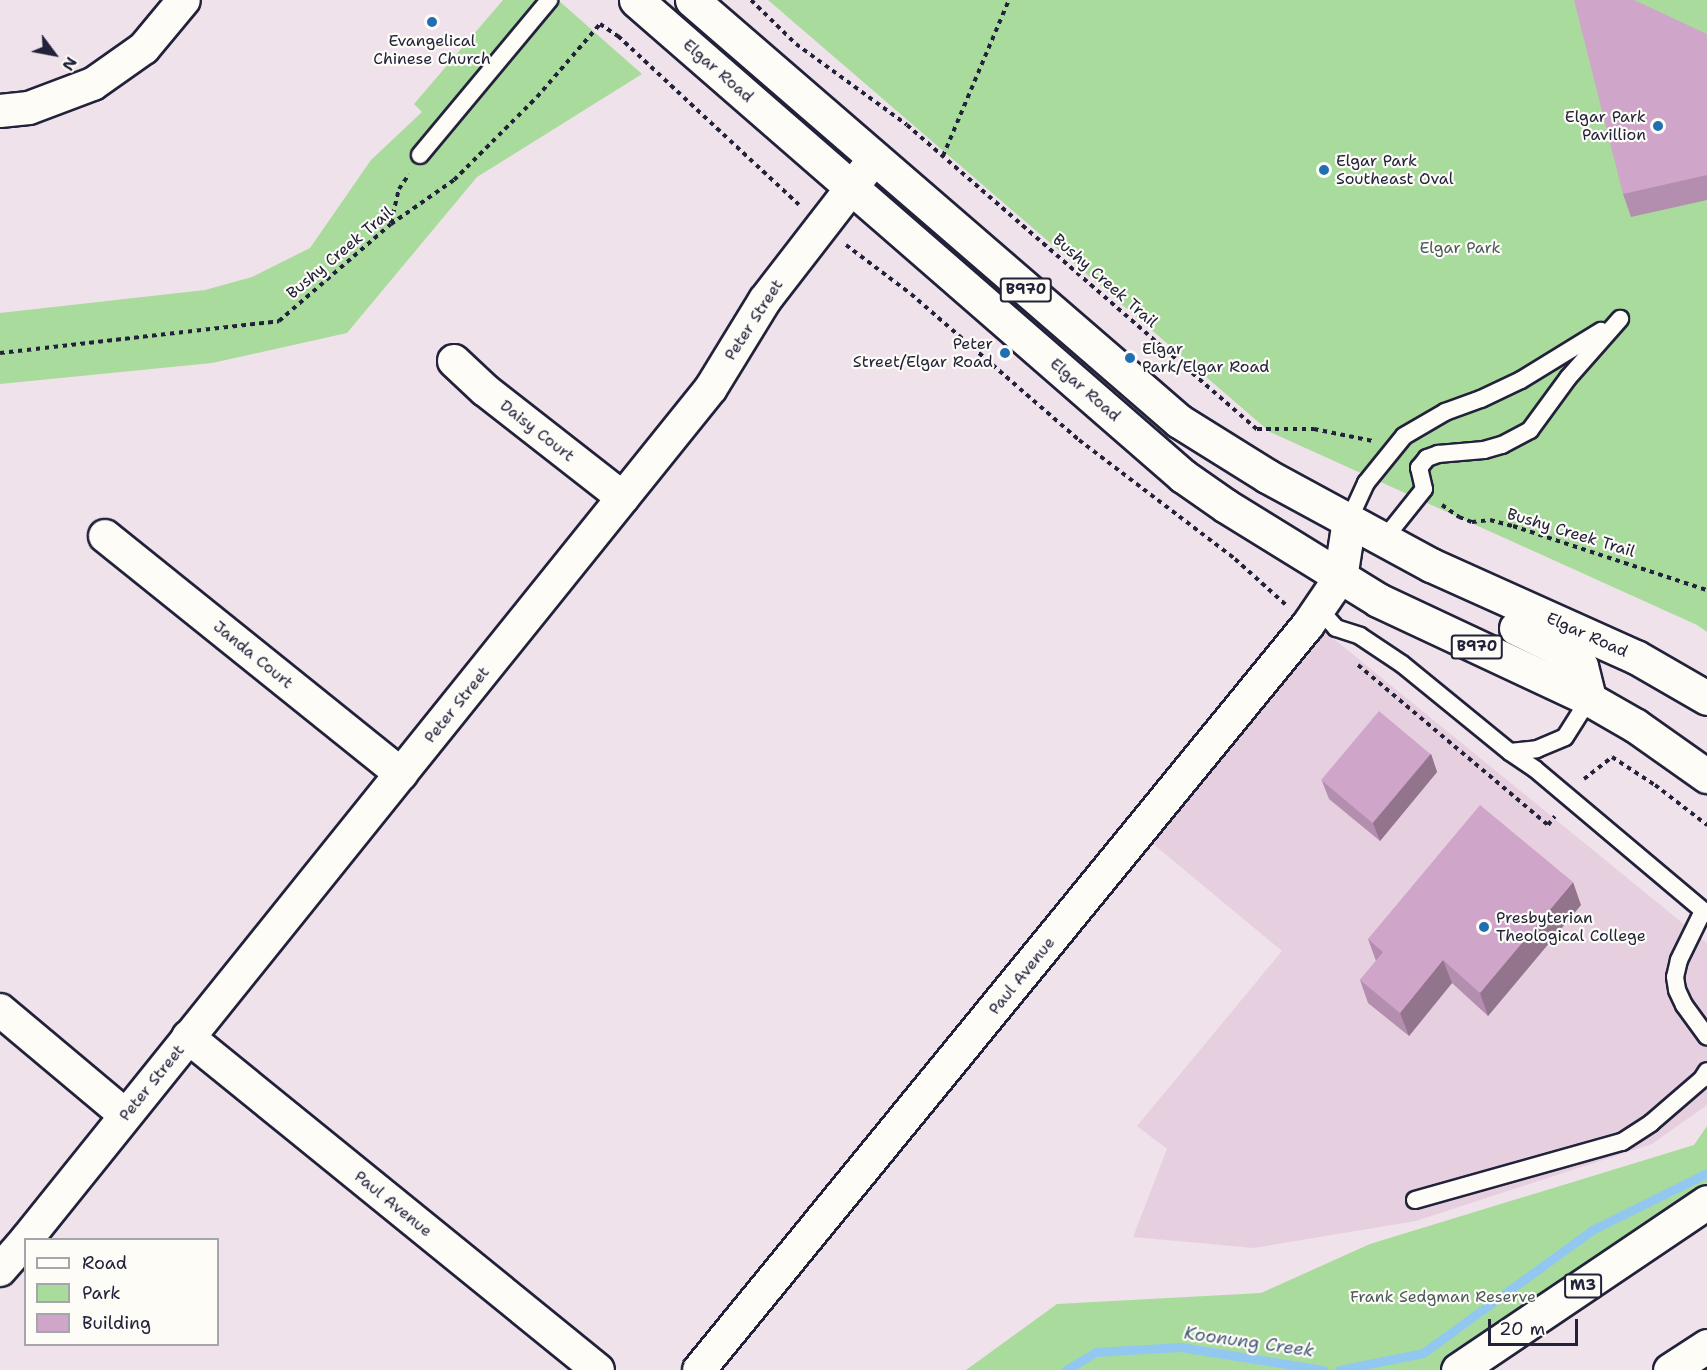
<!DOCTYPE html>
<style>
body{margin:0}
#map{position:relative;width:1707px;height:1370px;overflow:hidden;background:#f0e2ea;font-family:"Shantell Sans",sans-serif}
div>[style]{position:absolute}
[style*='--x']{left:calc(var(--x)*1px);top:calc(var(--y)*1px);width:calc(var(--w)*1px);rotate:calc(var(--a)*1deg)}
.built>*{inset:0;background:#e6d0e0}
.green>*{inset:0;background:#a9db9d}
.stream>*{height:9px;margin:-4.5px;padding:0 4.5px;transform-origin:4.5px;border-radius:4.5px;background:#92c8f0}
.path>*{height:4px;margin-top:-2px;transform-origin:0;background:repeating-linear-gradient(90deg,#22223b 0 4.5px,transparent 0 9px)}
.roads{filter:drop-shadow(2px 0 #22223b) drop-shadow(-2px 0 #22223b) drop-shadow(0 2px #22223b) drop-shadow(0 -2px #22223b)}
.lane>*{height:16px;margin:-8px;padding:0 8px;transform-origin:8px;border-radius:8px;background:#fdfcf7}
.street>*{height:32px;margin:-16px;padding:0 16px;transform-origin:16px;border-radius:16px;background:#fdfcf7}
.primary>*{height:33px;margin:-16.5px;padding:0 16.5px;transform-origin:16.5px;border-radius:16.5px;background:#fdfcf7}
.highway>*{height:33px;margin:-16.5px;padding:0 16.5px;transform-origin:16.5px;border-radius:16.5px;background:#fdfcf7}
.wall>*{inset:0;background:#b38eae}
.shaded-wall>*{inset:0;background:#92748d}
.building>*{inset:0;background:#d0a5ca;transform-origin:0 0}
.dots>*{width:16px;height:16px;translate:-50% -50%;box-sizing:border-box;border:3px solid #fdfcf7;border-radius:50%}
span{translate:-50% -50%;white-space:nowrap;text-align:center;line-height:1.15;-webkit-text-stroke:4.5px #fdfcf7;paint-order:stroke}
.shield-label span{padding:2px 4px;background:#fdfcf7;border:2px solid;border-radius:4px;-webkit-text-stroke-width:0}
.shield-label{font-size:15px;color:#22223b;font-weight:700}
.poi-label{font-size:16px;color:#22223b}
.right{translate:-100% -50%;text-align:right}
.left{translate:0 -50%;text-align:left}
.street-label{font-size:16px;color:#22223b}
.park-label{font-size:16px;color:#4a5a58}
.water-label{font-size:18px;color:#495c7a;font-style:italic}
.legend{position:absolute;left:24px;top:1238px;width:195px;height:108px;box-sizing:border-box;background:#fdfcf7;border:2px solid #a5a5ac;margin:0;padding:8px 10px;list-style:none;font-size:18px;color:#22223b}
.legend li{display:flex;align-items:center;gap:12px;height:30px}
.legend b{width:30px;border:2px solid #a5a5ac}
.north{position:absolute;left:24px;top:24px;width:60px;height:60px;-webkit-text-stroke:4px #fdfcf7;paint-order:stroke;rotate:122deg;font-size:16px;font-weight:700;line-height:24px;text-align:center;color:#22223b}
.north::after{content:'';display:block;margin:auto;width:21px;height:27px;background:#22223b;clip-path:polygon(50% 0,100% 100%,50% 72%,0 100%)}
.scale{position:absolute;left:1488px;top:1319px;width:90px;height:27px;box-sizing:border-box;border:3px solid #22223b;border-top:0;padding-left:8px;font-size:18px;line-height:21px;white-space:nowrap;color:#22223b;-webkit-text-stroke:4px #fdfcf7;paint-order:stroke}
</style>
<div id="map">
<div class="built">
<i style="clip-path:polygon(1323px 630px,1707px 943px,1707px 1105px,1652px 1144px,1416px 1221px,1254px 1248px,1133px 1237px,1167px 1149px,1137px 1126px,1282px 951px,1152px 843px)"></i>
</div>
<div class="green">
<i style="clip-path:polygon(503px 0,558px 0,642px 74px,477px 177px,347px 333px,212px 363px,0 384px,0 313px,205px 290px,252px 277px,310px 248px,371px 160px,422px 112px,414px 104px)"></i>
<i style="clip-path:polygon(768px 0,1707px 0,1707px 632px,1697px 625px,1270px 432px)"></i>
<i style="clip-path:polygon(1707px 1126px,1707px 1202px,1468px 1370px,966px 1370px,1057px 1304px,1261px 1293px,1370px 1244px,1694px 1145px)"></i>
</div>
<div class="stream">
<i style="--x:1066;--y:1370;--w:35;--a:-31"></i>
<i style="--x:1096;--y:1352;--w:84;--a:-3.4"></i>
<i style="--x:1180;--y:1347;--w:145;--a:9.1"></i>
<i style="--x:1339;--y:1370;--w:86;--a:-11.4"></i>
<i style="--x:1423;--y:1353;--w:209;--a:-36"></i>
<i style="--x:1592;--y:1230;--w:128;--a:-26.4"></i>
</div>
<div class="path">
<i style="--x:751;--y:0;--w:63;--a:44.4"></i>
<i style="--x:796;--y:44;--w:137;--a:36.1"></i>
<i style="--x:907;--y:125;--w:464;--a:41"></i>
<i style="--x:1257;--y:429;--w:57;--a:0"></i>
<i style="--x:1314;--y:429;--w:60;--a:11.5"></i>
<i style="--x:943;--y:156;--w:169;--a:-67.1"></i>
<i style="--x:391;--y:223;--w:35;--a:-77"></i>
<i style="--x:399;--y:189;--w:18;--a:-56"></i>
<i style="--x:846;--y:245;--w:81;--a:37"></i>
<i style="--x:911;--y:294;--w:223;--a:41"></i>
<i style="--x:1079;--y:440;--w:196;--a:37.3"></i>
<i style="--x:1235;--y:559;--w:69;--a:42"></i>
<i style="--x:0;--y:353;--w:281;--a:-6.5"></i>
<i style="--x:279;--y:321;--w:148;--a:-40.9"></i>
<i style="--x:391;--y:224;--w:77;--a:-34.9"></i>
<i style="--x:454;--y:180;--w:117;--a:-45"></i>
<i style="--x:537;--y:97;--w:96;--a:-49.2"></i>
<i style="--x:600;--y:24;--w:22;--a:34"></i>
<i style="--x:618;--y:36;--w:248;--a:43"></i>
<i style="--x:1442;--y:505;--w:21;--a:35"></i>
<i style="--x:1459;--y:517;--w:14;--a:21"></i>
<i style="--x:1472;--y:522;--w:18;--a:-6"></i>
<i style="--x:1490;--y:520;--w:24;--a:15"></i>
<i style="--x:1513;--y:526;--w:204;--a:18.3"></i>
<i style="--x:1358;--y:665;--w:248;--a:40.1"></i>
<i style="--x:1548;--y:825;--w:11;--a:-52"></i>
<i style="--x:1584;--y:779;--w:36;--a:-38"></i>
<i style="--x:1612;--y:757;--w:51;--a:33.1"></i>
<i style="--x:1655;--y:785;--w:66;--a:37.6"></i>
</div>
<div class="roads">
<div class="lane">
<i style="--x:420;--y:155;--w:202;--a:-50.2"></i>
<i style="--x:1349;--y:520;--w:41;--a:-65.3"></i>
<i style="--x:1366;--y:483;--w:60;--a:-51"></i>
<i style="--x:1404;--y:436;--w:48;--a:-30.3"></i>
<i style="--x:1445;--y:412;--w:38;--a:-20"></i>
<i style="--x:1481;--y:399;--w:44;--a:-25.4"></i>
<i style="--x:1521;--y:380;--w:94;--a:-31.5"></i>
<i style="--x:1384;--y:539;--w:64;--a:-51.3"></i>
<i style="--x:1424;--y:489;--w:22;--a:-103"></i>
<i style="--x:1419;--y:468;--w:13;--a:-51"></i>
<i style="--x:1427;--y:458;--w:12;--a:-20"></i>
<i style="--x:1438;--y:454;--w:46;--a:-5"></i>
<i style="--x:1484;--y:450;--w:19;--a:-16"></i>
<i style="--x:1502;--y:445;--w:32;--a:-28"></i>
<i style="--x:1530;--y:430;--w:64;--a:-53.8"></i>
<i style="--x:1568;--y:378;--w:79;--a:-48.6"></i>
<i style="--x:1320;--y:610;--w:24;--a:48"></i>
<i style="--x:1336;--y:628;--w:25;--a:18"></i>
<i style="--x:1360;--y:636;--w:50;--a:33.7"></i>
<i style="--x:1402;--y:664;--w:139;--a:39.2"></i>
<i style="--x:1510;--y:752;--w:27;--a:-6"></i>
<i style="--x:1537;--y:749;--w:30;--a:-23"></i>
<i style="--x:1565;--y:737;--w:45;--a:-57.7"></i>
<i style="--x:1510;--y:752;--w:30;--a:34"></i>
<i style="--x:1535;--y:769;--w:225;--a:40.1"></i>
<i style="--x:1703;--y:911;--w:55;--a:116.1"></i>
<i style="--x:1679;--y:960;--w:17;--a:103"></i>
<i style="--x:1675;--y:977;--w:13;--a:81"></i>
<i style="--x:1677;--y:990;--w:17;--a:65"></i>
<i style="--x:1684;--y:1005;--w:39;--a:54"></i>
<i style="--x:1415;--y:1200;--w:215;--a:-15.7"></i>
<i style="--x:1622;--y:1142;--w:35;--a:-33"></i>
<i style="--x:1651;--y:1123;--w:67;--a:-40.8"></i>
<i style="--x:1702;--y:1079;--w:9;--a:-58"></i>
</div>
<div class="street">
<i style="--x:0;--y:111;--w:29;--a:-6"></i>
<i style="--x:29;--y:108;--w:68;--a:-20.6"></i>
<i style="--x:93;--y:84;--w:62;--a:-35.2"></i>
<i style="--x:144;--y:48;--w:62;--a:-50.2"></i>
<i style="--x:454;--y:361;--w:42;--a:43.1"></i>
<i style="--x:485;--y:390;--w:175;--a:38"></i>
<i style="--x:105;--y:536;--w:380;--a:38.8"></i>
<i style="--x:0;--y:1010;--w:163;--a:40"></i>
<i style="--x:188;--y:1037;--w:528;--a:39.08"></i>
<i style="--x:26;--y:1240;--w:1093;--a:-51.2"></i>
<i style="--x:711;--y:388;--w:103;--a:-58.5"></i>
<i style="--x:765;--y:300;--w:178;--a:-52.3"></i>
<i style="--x:0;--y:1270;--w:40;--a:-49"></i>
<i style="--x:699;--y:1370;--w:962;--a:-50.74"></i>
<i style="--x:1308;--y:625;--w:57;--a:-55.8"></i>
</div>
<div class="primary">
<i style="--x:636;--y:0;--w:725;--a:41.03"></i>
<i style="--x:1183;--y:476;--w:52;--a:34.9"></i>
<i style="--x:1226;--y:506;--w:179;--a:31.7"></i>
<i style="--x:1378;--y:600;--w:233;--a:25.1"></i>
<i style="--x:1589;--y:699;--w:54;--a:29.9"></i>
<i style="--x:1636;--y:726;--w:87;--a:35.2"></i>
<i style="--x:692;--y:0;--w:644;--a:40.84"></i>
<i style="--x:1179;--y:421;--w:104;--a:32"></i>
<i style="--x:1267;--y:476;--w:187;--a:28.5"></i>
<i style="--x:1431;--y:565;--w:225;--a:24.2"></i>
<i style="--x:1636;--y:657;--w:82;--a:30"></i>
<i style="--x:1340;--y:578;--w:59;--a:-81.2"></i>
<i style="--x:1516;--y:628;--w:43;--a:26"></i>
<i style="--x:1555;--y:647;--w:32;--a:36"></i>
<i style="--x:1581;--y:666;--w:34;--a:76"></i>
</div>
<div class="highway">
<i style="--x:1458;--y:1370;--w:300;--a:-34"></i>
<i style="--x:1670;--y:1370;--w:44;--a:-33"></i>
</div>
</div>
<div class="wall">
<i style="clip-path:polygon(1707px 34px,1707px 200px,1631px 217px,1623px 194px)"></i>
<i style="clip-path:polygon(1431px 754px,1437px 772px,1380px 841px,1329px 799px,1322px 781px)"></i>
<i style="clip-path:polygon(1581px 905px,1488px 1016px,1452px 983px,1409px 1036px,1368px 1003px,1360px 980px,1376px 961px,1368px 939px)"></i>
</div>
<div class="shaded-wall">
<i style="clip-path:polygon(1431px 754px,1437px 772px,1380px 841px,1373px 823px)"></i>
<i style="clip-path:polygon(1573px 882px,1581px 905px,1488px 1016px,1480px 993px)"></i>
<i style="clip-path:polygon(1443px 960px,1452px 983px,1409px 1036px,1400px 1013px)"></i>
</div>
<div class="building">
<i style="clip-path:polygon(1574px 0,1634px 0,1707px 34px,1707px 175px,1623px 194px)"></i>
<i style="left:1379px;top:711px;width:67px;height:90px;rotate:40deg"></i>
<i style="clip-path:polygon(1480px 805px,1573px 882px,1480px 993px,1443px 960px,1400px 1013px,1360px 980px,1383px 952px,1368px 939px)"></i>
</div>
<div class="dots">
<i style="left:432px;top:22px;background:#1f6fb2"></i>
<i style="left:1658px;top:126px;background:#1f6fb2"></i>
<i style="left:1324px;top:170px;background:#1f6fb2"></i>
<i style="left:1005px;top:353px;background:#1f6fb2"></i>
<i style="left:1130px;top:358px;background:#1f6fb2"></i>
<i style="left:1484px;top:927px;background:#1f6fb2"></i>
</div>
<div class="shield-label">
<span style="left:1026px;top:290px">B970</span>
<span style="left:1477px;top:647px">B970</span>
<span style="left:1583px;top:1286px">M3</span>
</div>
<div class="poi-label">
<span style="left:432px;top:50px">Evangelical<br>Chinese Church</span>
<span class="right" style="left:1646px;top:126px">Elgar Park<br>Pavillion</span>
<span class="left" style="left:1336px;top:170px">Elgar Park<br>Southeast Oval</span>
<span class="right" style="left:993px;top:353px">Peter<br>Street/Elgar Road</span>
<span class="left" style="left:1142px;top:358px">Elgar<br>Park/Elgar Road</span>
<span class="left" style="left:1496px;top:927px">Presbyterian<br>Theological College</span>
</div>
<div class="street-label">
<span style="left:718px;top:71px;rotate:41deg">Elgar Road</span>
<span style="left:340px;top:253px;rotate:-40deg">Bushy Creek Trail</span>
<span style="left:1105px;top:281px;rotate:41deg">Bushy Creek Trail</span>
<span style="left:754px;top:320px;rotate:-57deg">Peter Street</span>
<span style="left:1085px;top:390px;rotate:41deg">Elgar Road</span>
<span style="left:537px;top:431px;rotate:38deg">Daisy Court</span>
<span style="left:1571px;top:533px;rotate:17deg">Bushy Creek Trail</span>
<span style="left:1587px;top:635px;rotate:24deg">Elgar Road</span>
<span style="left:253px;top:655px;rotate:39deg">Janda Court</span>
<span style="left:457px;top:705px;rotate:-51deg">Peter Street</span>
<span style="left:1022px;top:976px;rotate:-51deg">Paul Avenue</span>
<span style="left:152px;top:1083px;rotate:-51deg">Peter Street</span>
<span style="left:393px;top:1204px;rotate:39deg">Paul Avenue</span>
</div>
<div class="park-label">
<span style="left:1460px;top:248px">Elgar Park</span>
<span style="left:1443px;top:1297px">Frank Sedgman Reserve</span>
</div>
<div class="water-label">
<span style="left:1249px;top:1342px;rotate:8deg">Koonung Creek</span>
</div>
<ul class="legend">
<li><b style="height:8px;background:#fdfcf7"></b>Road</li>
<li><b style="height:16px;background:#a9db9d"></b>Park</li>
<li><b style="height:16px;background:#d0a5ca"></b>Building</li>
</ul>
<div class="north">N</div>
<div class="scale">20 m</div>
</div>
